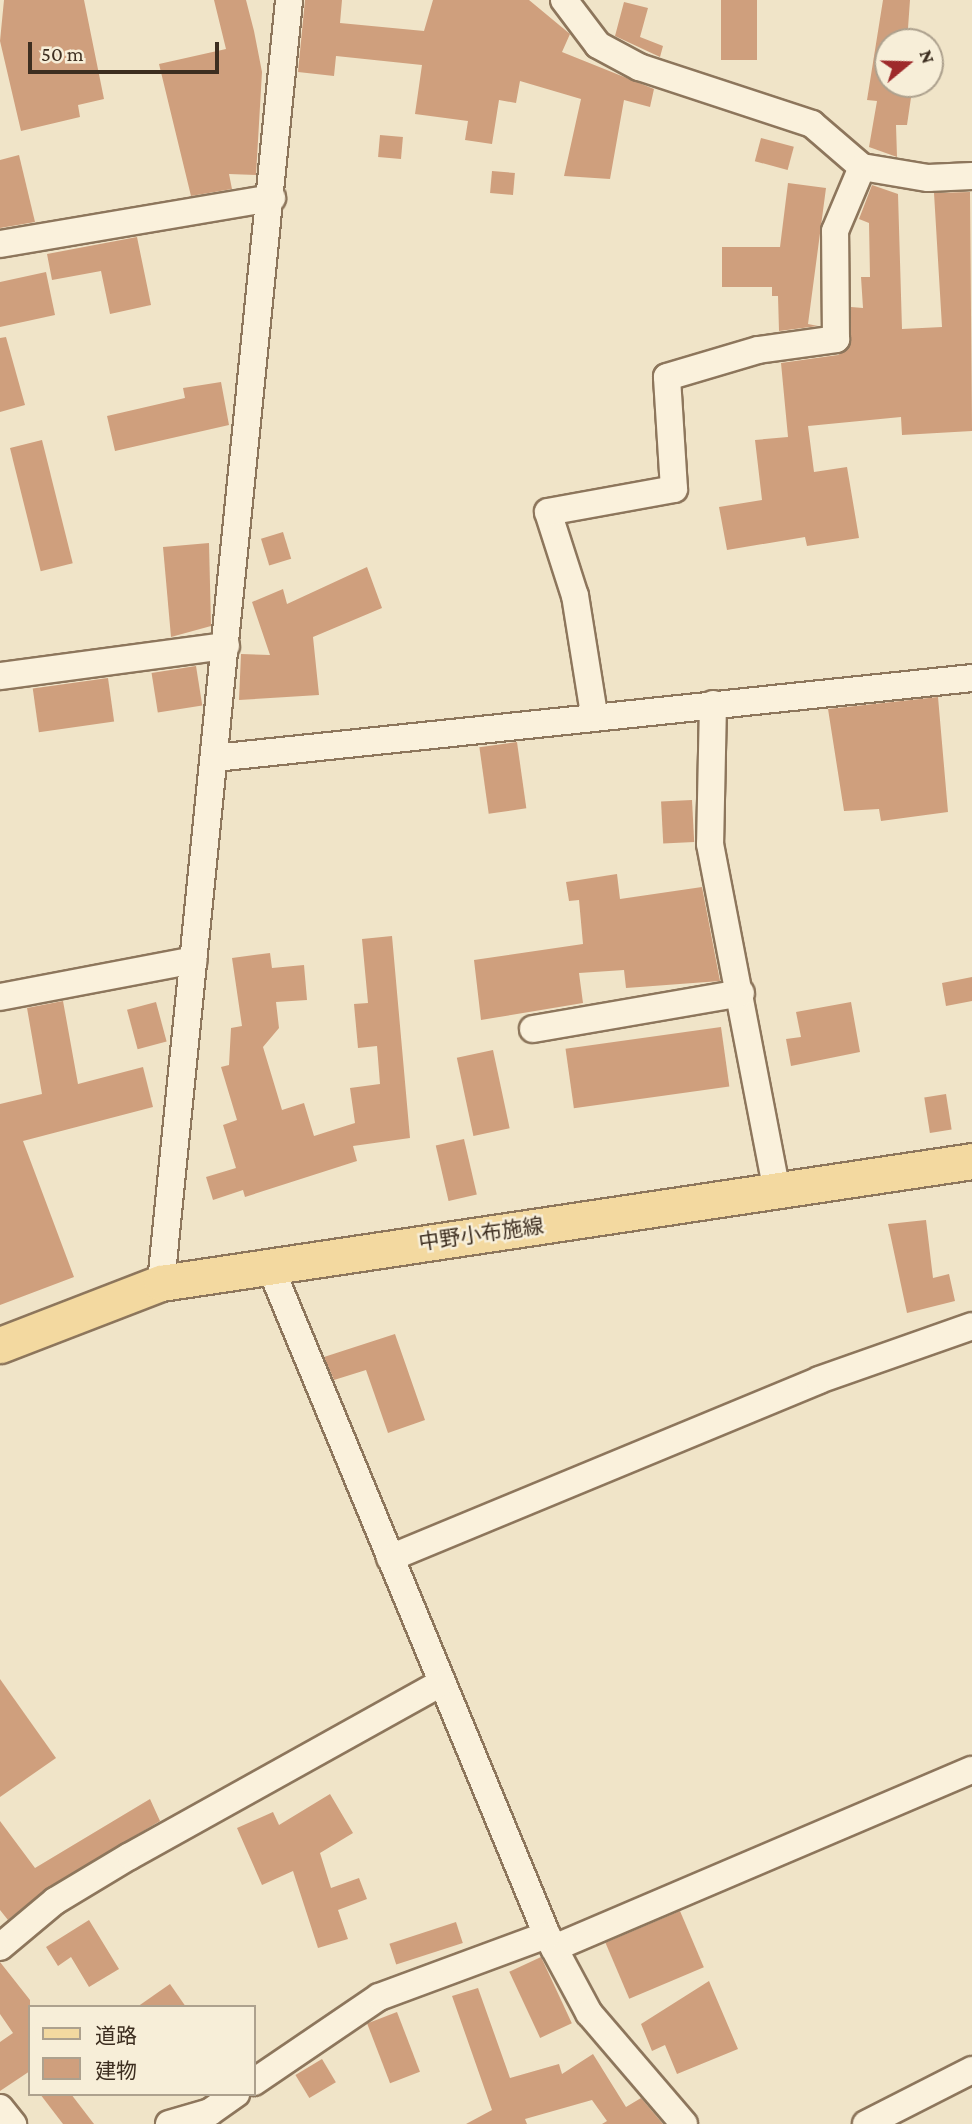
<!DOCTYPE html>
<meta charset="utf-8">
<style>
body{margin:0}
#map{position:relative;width:972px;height:2124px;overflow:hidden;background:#f0e4c8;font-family:"Crimson Pro","Noto Sans JP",serif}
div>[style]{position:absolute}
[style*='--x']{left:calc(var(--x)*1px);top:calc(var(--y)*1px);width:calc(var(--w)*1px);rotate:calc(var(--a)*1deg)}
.building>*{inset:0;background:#cf9f7d;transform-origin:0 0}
.roads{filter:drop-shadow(2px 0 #8d765c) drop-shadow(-2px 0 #8d765c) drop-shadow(0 2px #8d765c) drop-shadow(0 -2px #8d765c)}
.minor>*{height:26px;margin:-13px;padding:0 13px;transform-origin:13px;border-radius:13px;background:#faf1dc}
.major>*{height:35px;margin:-17.5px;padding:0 17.5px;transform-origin:17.5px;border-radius:17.5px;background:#f3d9a0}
span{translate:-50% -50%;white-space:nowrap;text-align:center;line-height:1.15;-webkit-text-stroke:5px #f7eed8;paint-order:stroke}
.street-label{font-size:21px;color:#3d2e20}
.legend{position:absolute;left:28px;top:2005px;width:228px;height:91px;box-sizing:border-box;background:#f7eed8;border:2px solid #ada18e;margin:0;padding:9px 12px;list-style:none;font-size:21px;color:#3d2e20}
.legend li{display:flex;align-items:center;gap:14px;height:35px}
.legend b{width:35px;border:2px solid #ada18e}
.north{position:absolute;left:874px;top:28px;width:70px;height:70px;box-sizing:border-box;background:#f7eed8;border:2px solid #ada18e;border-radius:50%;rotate:71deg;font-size:19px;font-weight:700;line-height:28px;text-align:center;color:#3d2e20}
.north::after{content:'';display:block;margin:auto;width:24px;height:32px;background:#9e2a2b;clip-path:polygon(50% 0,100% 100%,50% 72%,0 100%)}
.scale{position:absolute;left:28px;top:42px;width:191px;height:32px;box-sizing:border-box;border:4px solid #3d2e20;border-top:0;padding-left:9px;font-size:21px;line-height:24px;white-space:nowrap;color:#3d2e20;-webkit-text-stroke:5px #f7eed8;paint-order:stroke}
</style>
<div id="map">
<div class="building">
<i style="clip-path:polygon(4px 0,84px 0,104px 99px,78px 105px,80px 117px,21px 131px,0 41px)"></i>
<i style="clip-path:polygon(214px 0,246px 0,254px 31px,262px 72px,256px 175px,229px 174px,232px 189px,191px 196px,159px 64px,226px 49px)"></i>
<i style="clip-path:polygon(305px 0,342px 0,340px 23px,424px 31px,433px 0,529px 0,570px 34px,562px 52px,654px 89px,650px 107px,624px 100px,610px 179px,564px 176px,581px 99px,520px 81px,516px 103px,499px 100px,492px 144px,465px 140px,468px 121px,415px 114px,422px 65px,336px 56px,334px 76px,298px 72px)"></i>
<i style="left:721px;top:0;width:36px;height:60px"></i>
<i style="clip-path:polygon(883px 0,910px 0,907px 42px,880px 42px,888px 43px,888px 84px,913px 84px,907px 125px,896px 125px,897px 157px,869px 147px,877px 101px,867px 100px)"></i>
<i style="clip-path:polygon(624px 2px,648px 8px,640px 37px,663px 46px,660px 57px,615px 36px)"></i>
<i style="left:380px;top:135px;width:23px;height:22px;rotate:5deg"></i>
<i style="left:761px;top:138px;width:34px;height:24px;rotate:15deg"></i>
<i style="clip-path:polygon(19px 155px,35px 222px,0 228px,0 160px)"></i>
<i style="left:492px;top:171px;width:23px;height:22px;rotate:5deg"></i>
<i style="clip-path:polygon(788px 183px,826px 188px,808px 324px,818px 326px,779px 331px,778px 296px,772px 296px,772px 287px,722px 287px,722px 247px,780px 247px)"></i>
<i style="clip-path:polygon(872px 185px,898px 194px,902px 329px,942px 327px,934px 193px,970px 192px,972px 431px,902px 435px,901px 417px,808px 426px,814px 472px,847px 467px,859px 538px,807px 546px,805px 537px,727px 550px,719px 507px,762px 500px,755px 440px,788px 437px,781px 363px,838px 355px,850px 346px,851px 307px,863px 308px,861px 277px,870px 277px,869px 223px,859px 219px)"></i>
<i style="clip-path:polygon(137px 237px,151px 305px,110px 314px,101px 271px,52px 280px,47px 254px)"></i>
<i style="clip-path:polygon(46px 272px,55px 315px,0 327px,0 282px)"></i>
<i style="clip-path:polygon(6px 337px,25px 405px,0 412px,0 338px)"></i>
<i style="clip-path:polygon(221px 382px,229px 425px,115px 451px,107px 416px,185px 398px,183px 388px)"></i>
<i style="left:42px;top:440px;width:127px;height:33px;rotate:76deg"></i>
<i style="left:283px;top:532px;width:28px;height:23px;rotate:73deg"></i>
<i style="clip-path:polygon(209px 543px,211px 626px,171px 637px,163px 547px)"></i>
<i style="clip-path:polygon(367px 567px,382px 608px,313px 637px,319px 695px,239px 700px,241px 654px,270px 655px,252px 602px,283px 589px,287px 604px)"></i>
<i style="left:196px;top:666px;width:40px;height:45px;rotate:81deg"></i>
<i style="left:108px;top:678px;width:44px;height:76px;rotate:82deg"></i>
<i style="clip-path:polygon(938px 697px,948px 812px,881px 821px,879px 809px,844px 811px,828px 709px)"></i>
<i style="left:517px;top:742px;width:67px;height:38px;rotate:82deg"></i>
<i style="left:692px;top:800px;width:42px;height:31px;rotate:87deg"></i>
<i style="clip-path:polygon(617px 874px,620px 899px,702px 887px,720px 981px,626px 988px,624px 970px,579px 973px,583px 1003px,481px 1020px,474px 960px,583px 944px,579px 900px,569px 901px,566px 882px)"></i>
<i style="clip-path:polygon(392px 936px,410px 1138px,353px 1146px,357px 1161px,245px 1197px,243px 1190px,213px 1200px,206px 1177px,236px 1168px,223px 1125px,237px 1120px,221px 1067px,229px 1065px,231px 1028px,242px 1026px,232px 958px,270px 953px,272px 968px,304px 965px,307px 1000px,276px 1002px,279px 1028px,263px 1047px,282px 1110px,304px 1103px,314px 1136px,355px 1123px,350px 1088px,380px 1084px,377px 1046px,358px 1048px,354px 1004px,368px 1003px,362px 939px)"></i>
<i style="clip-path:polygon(972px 977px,972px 1001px,946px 1006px,942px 983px)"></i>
<i style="clip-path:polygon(63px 1001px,78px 1084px,143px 1067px,153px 1107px,23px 1141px,74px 1277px,0 1305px,0 1104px,42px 1094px,27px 1008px)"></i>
<i style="left:156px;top:1002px;width:41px;height:30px;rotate:75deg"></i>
<i style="clip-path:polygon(851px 1002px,860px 1052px,791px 1066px,786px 1039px,801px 1037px,796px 1012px)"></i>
<i style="left:721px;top:1027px;width:60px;height:157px;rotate:82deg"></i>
<i style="left:493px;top:1050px;width:80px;height:37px;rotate:78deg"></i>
<i style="left:946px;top:1094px;width:36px;height:22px;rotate:81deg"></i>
<i style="left:464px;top:1139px;width:57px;height:29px;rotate:77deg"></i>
<i style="clip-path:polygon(926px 1220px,933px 1278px,949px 1274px,955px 1301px,907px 1313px,888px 1224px)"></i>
<i style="clip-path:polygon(395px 1334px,425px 1420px,388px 1433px,366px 1370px,334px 1380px,324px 1357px)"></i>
<i style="clip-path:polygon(0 1679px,56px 1758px,0 1797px)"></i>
<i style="clip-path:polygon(330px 1794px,353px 1833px,320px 1853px,331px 1888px,359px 1878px,367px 1899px,338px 1910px,348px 1939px,318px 1948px,293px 1871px,262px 1885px,237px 1828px,273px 1812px,279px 1825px)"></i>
<i style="clip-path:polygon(150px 1799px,160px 1821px,47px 1888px,8px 1920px,0 1910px,0 1821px,35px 1868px)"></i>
<i style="left:680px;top:1911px;width:61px;height:81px;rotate:67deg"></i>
<i style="clip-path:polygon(89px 1920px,119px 1969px,89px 1987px,71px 1957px,58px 1966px,46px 1947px)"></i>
<i style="left:456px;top:1922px;width:22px;height:70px;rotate:72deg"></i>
<i style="left:541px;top:1957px;width:73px;height:35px;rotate:65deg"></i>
<i style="clip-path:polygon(0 1962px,30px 2000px,30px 2071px,0 2091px,0 2042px,13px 2033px,0 2014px)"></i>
<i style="clip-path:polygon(709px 1981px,738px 2049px,677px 2074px,665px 2045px,652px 2051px,641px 2024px)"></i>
<i style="clip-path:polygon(170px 1984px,186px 2007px,137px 2007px)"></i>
<i style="clip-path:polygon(478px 1988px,510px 2078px,559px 2064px,562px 2074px,593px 2054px,626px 2107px,641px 2098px,663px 2124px,602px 2124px,607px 2121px,592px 2100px,525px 2119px,527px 2124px,466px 2124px,492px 2110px,452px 1996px)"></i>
<i style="left:397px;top:2012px;width:64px;height:32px;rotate:69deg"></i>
<i style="left:322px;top:2059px;width:27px;height:31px;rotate:59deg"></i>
<i style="clip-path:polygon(40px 2094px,71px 2094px,94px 2124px,63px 2124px)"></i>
</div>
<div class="roads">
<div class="minor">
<i style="--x:564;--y:0;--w:56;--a:52.9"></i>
<i style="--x:598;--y:45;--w:47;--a:28.2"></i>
<i style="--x:639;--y:67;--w:182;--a:18.2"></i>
<i style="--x:812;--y:124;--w:66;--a:40.7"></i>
<i style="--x:862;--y:167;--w:67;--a:9.5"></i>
<i style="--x:928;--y:178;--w:44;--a:-2.6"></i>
<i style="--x:0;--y:244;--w:276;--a:-9.6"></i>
<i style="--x:0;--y:676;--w:228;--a:-7.6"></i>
<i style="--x:713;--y:704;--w:140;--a:91.2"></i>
<i style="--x:710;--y:844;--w:353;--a:79.1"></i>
<i style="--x:594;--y:714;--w:120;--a:-99.1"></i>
<i style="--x:575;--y:596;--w:88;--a:-107.8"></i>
<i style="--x:548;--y:512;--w:128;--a:-10.3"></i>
<i style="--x:674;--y:489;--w:112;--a:-93.6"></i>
<i style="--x:667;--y:377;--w:95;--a:-16.5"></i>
<i style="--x:758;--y:350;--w:79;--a:-8"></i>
<i style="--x:836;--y:339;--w:108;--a:-90.5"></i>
<i style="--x:835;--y:231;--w:69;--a:-67.1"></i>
<i style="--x:215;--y:758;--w:761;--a:-6.03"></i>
<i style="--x:0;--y:997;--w:197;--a:-10.8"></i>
<i style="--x:533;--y:1029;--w:211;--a:-9.8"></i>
<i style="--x:269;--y:1264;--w:726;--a:67.5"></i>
<i style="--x:547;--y:1935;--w:89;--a:61.7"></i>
<i style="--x:589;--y:2013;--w:146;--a:49.4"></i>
<i style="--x:161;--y:1283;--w:1289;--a:-84.3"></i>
<i style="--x:390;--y:1558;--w:464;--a:-22.5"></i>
<i style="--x:819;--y:1380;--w:162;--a:-19.4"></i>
<i style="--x:0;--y:1947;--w:72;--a:-39.9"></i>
<i style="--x:55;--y:1901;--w:87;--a:-31"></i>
<i style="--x:130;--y:1856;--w:356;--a:-29.1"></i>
<i style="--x:554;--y:1948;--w:454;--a:-23.1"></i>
<i style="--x:254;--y:2082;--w:151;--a:-34.2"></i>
<i style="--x:379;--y:1997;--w:179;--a:-20.3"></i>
<i style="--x:0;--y:2108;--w:21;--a:51"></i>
<i style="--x:169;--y:2124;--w:43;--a:-16.3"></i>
<i style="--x:210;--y:2112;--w:32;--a:-35"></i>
<i style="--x:866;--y:2124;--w:119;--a:-27"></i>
</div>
<div class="major">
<i style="--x:0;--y:1345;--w:173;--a:-21.1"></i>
<i style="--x:161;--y:1283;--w:820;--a:-8.55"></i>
</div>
</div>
<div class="street-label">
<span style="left:481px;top:1234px;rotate:-8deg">中野小布施線</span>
</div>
<ul class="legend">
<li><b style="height:9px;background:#f3d9a0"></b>道路</li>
<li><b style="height:19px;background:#cf9f7d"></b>建物</li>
</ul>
<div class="north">N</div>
<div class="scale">50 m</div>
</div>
